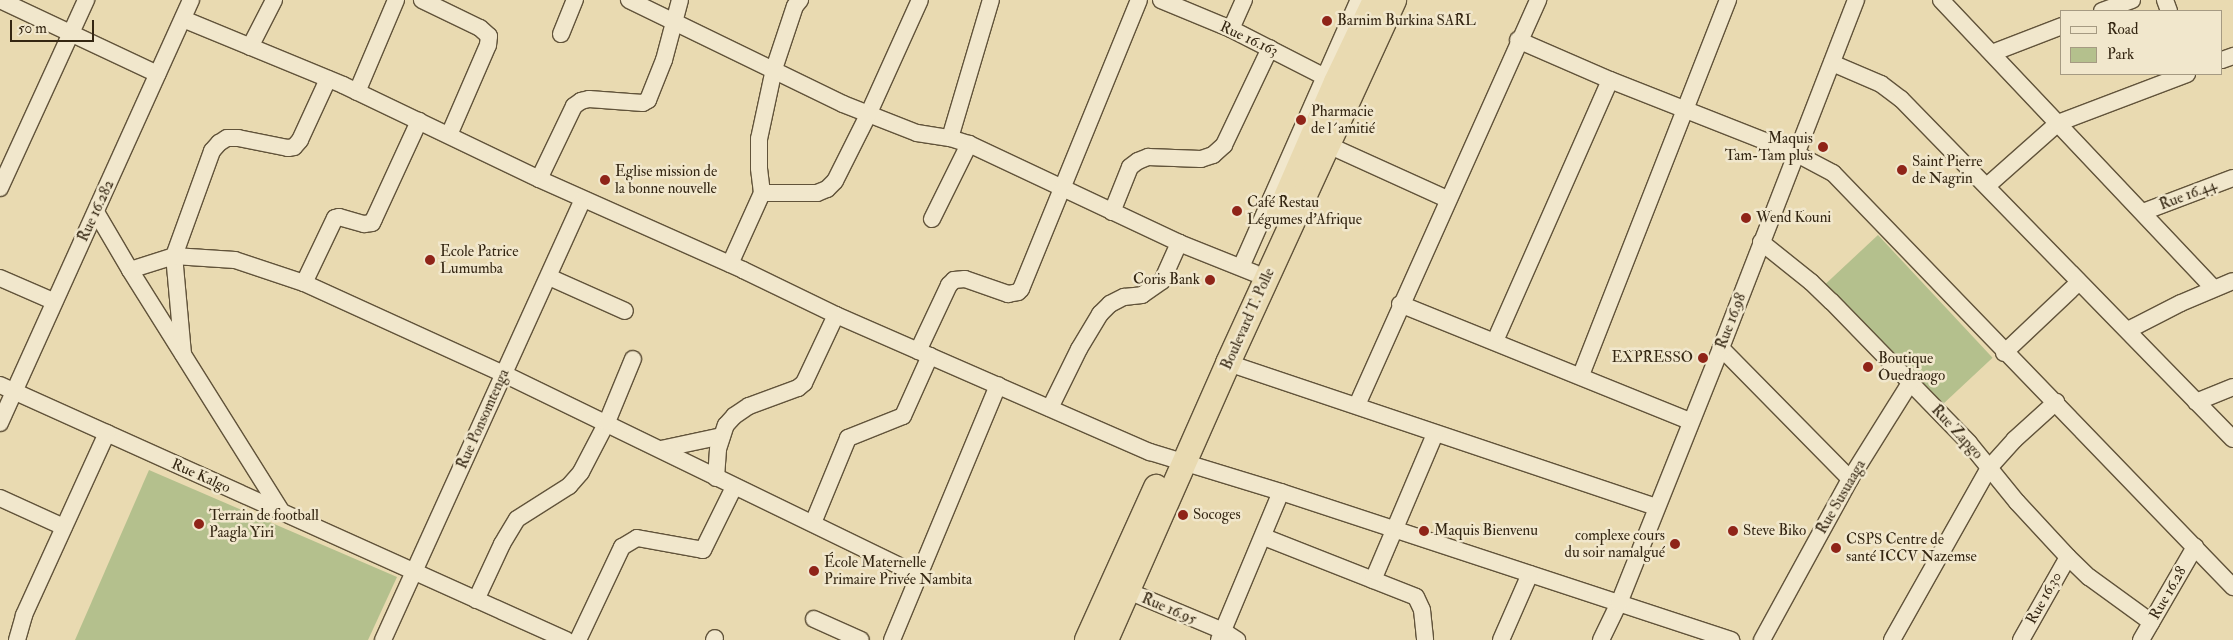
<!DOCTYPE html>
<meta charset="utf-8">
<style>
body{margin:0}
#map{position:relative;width:2233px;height:640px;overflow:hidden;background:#e9dab1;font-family:"IM FELL Double Pica",serif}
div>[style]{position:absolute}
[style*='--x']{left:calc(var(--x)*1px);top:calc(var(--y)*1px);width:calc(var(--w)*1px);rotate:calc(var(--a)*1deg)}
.green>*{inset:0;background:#b4c08d;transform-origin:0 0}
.roads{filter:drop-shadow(1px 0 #61533a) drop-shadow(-1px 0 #61533a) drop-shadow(0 1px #61533a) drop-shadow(0 -1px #61533a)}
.minor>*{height:16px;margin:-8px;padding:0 8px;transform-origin:8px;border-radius:8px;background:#f1e7cc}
.highway>*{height:24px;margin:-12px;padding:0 12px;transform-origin:12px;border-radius:12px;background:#e9dab1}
.dots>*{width:14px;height:14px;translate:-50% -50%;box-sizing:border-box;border:2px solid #f1e7cc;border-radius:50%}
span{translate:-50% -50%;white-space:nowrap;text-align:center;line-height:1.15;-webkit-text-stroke:5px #f1e7cc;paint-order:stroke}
.poi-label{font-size:15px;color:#342612}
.left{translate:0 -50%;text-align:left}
.right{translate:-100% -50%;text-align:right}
.street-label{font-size:15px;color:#342612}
.legend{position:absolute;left:2060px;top:10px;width:162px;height:65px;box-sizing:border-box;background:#f1e7cc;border:1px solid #a59a82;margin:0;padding:6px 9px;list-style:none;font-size:15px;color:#342612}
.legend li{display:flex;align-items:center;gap:10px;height:25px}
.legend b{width:25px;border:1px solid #a59a82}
.scale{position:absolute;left:10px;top:20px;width:84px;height:22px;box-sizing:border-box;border:2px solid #342612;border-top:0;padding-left:6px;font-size:15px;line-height:18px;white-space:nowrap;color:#342612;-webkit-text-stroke:4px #f1e7cc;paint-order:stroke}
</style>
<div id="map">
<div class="green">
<i style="left:1878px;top:235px;width:168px;height:78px;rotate:47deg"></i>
<i style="clip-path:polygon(149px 470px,397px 577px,368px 640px,75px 640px)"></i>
</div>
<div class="roads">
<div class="minor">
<i style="--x:0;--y:0;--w:174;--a:25.2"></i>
<i style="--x:422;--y:0;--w:64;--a:25.8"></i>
<i style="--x:480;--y:28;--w:12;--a:42"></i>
<i style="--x:489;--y:36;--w:9;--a:96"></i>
<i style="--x:488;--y:45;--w:98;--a:113.4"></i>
<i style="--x:629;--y:0;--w:238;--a:25.9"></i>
<i style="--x:843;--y:104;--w:79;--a:21.4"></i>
<i style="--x:917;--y:133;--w:33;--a:9"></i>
<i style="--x:950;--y:138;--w:20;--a:18"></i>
<i style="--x:969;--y:144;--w:232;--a:25.2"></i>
<i style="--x:1179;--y:243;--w:81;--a:21.8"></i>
<i style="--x:1161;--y:0;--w:76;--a:22.5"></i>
<i style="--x:1231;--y:29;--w:114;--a:27"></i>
<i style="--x:1941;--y:0;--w:396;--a:46.6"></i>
<i style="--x:2165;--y:0;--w:12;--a:70"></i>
<i style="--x:2102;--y:11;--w:32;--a:-20"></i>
<i style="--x:183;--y:19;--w:173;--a:22.4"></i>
<i style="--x:343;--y:85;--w:217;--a:25.6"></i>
<i style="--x:539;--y:179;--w:223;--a:24"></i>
<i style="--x:743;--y:270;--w:103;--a:25.8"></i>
<i style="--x:836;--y:315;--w:343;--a:23.6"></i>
<i style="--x:1150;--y:452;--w:137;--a:17"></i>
<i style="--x:1281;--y:492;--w:474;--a:18.2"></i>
<i style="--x:1231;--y:29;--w:32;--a:-66"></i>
<i style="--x:561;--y:34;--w:37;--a:-68"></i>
<i style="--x:1518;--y:40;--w:100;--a:23.5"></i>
<i style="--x:1610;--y:80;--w:199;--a:21.5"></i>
<i style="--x:1795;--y:153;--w:43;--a:27.8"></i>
<i style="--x:1833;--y:173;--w:576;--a:45.99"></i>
<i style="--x:250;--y:47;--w:53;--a:-62.9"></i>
<i style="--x:1992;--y:53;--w:75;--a:-21.1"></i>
<i style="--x:2222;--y:60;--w:12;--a:-20"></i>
<i style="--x:1832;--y:63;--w:53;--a:23.2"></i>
<i style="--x:1881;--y:84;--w:25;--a:37"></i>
<i style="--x:1901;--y:99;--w:475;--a:45.7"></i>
<i style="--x:357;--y:92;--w:100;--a:-67"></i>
<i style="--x:950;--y:138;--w:144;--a:-73.5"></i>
<i style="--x:1328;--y:145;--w:131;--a:24.4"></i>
<i style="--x:539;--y:179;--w:81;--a:-64.4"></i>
<i style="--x:574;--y:106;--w:9;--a:-36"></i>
<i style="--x:581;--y:101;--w:8;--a:-14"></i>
<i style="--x:589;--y:99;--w:54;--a:4.2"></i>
<i style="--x:643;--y:103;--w:6;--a:-31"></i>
<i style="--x:648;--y:100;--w:43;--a:-68.2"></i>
<i style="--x:664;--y:60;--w:62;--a:-75.1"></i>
<i style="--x:1987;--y:186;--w:95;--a:-41.6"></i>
<i style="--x:2058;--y:123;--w:138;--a:-20.8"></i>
<i style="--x:0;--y:188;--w:207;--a:-65.4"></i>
<i style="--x:762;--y:193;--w:55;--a:0"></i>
<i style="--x:817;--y:193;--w:11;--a:-22"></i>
<i style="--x:827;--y:189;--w:11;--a:-45"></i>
<i style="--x:835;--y:181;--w:74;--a:-63.4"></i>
<i style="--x:868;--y:115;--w:126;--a:-65.7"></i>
<i style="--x:96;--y:212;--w:67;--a:59.6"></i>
<i style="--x:130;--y:270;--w:286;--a:57.9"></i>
<i style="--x:1112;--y:212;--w:48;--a:-68.2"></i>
<i style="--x:1130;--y:167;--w:10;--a:-37"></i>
<i style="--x:1138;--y:161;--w:11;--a:-22"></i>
<i style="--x:1148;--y:157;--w:53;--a:2.2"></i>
<i style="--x:1201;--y:159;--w:13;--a:-18"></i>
<i style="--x:1213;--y:155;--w:15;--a:-42"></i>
<i style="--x:1224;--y:145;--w:107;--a:-64.6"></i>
<i style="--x:2143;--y:212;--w:96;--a:-20.7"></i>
<i style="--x:932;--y:219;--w:84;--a:-63.7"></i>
<i style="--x:1761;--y:242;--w:64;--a:38.7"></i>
<i style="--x:1811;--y:282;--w:28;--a:44"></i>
<i style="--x:1831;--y:301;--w:198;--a:45.8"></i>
<i style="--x:1969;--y:443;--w:76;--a:50.9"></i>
<i style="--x:2017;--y:502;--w:75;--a:47.2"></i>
<i style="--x:2068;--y:557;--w:29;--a:44"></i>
<i style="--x:2089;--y:577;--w:77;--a:36"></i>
<i style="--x:730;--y:264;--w:78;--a:-65.7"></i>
<i style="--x:762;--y:193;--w:25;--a:-97"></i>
<i style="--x:759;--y:168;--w:29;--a:-90"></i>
<i style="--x:759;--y:139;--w:72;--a:-77.9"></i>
<i style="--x:774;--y:69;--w:66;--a:-71.6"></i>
<i style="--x:795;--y:6;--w:8;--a:-50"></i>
<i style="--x:1241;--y:267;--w:292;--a:-66.2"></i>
<i style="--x:130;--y:270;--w:46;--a:-17.7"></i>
<i style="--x:174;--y:256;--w:112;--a:-70.1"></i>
<i style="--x:212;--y:151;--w:11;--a:-49"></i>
<i style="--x:219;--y:143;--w:9;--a:-32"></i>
<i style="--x:227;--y:138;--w:11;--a:0"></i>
<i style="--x:238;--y:138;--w:51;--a:11.3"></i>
<i style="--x:288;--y:148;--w:6;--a:-9"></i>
<i style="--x:294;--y:147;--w:9;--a:-49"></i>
<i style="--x:300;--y:140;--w:67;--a:-65.3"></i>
<i style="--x:549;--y:277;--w:83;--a:24.1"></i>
<i style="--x:0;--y:278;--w:58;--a:23.5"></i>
<i style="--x:304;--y:283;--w:72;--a:-64.5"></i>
<i style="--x:335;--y:218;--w:4;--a:-14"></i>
<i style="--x:339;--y:217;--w:26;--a:16"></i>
<i style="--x:364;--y:224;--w:8;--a:-7"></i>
<i style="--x:372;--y:223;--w:4;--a:-63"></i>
<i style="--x:374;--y:219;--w:108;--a:-65.3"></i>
<i style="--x:1400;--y:304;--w:313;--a:22"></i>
<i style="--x:2128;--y:330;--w:59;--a:-27"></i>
<i style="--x:2181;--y:303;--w:56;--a:-22.9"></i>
<i style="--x:1495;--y:341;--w:285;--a:-66.2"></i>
<i style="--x:1721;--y:348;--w:184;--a:45.4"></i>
<i style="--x:918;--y:351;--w:73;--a:-64.8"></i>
<i style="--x:949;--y:285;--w:7;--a:-45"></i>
<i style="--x:954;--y:280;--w:11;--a:-5"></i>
<i style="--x:965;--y:279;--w:46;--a:19.2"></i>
<i style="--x:1008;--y:294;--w:10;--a:-11"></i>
<i style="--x:1018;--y:292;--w:4;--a:-45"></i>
<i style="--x:1021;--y:289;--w:312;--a:-67.8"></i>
<i style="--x:2004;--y:353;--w:103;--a:-43.4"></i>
<i style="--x:183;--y:354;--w:98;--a:-95.2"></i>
<i style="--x:174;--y:256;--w:61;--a:3.8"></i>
<i style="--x:235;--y:260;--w:73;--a:18.4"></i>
<i style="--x:304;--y:283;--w:220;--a:24.5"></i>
<i style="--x:504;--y:374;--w:462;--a:25.9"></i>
<i style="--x:1228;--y:363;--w:452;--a:18.6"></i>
<i style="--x:1581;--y:375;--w:403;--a:-68.6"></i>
<i style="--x:0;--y:385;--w:621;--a:24.25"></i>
<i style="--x:2196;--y:402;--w:40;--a:-22"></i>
<i style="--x:1357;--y:405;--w:444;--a:-65.9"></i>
<i style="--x:1050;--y:408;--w:66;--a:-63.8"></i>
<i style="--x:1079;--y:349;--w:41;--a:-59"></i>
<i style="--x:1100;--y:314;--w:14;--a:-45"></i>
<i style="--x:1110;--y:304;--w:16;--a:-27"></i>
<i style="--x:1124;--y:297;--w:18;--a:-6"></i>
<i style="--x:1142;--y:295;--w:24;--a:-35"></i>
<i style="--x:1162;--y:281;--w:42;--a:-65.9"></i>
<i style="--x:0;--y:423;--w:464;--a:-65.7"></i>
<i style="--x:661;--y:449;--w:62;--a:-12"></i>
<i style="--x:716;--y:478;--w:29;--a:-86"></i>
<i style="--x:718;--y:449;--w:25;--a:-72"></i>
<i style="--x:726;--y:425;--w:12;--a:-48"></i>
<i style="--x:734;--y:416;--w:18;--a:-34"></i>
<i style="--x:749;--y:406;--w:52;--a:-20.2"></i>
<i style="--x:798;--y:388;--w:8;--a:-40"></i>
<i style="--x:804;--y:383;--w:75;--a:-64.8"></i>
<i style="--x:0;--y:498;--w:70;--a:24.4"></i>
<i style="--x:813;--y:523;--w:92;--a:-67.6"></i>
<i style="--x:848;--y:438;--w:59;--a:-21.8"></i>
<i style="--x:903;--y:416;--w:66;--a:-65.8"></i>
<i style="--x:1264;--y:537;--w:163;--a:21.5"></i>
<i style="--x:1416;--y:597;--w:14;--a:65"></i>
<i style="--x:1422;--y:610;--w:30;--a:84"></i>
<i style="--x:1373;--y:580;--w:159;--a:-67"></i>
<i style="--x:1128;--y:591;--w:103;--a:22.8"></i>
<i style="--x:1223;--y:631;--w:17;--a:33"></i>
<i style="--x:476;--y:600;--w:62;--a:-65.1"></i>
<i style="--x:502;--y:544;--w:29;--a:-59"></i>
<i style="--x:517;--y:519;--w:62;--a:-32.4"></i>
<i style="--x:569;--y:486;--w:18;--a:-49"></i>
<i style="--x:581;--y:472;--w:56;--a:-62.5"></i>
<i style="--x:607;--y:422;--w:68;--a:-67.6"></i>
<i style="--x:814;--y:619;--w:51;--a:24.1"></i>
<i style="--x:17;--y:640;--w:26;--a:-74"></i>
<i style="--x:24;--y:615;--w:200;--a:-65.5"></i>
<i style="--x:383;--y:640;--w:484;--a:-65.6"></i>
<i style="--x:578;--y:640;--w:103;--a:-64.7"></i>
<i style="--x:622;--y:547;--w:17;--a:-31"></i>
<i style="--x:637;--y:538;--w:67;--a:10.3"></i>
<i style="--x:703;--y:550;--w:70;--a:-63.8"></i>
<i style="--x:714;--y:640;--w:2;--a:-63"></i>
<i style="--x:892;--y:640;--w:276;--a:-67.4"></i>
<i style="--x:1219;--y:640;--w:160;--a:-67.3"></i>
<i style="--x:1501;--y:640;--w:72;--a:-66.3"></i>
<i style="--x:1601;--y:640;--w:41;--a:-64.1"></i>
<i style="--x:1619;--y:603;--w:275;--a:-68.2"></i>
<i style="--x:1721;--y:348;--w:373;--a:-68.8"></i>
<i style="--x:1762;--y:640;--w:183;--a:-61.3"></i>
<i style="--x:1850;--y:479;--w:113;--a:-58"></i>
<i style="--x:1892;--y:640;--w:197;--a:-60.6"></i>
<i style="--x:1989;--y:468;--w:38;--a:-48"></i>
<i style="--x:2014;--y:440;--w:57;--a:-42.1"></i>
<i style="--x:2021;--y:640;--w:95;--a:-60.5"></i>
<i style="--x:2141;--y:640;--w:108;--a:-59.9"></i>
</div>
<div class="highway">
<i style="--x:1279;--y:213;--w:143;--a:-66.5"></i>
<i style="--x:1336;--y:82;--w:91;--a:-64.6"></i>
<i style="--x:1087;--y:640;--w:168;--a:-65.7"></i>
<i style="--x:1106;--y:640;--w:303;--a:-66.2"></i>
<i style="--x:1228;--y:363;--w:399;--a:-65.4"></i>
</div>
</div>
<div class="dots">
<i style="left:1327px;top:21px;background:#8f2418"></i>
<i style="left:1301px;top:120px;background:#8f2418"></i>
<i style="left:1823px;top:147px;background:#8f2418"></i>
<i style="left:1902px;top:170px;background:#8f2418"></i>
<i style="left:605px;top:180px;background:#8f2418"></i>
<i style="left:1237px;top:211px;background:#8f2418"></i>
<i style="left:1746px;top:218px;background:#8f2418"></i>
<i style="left:430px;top:260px;background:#8f2418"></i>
<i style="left:1210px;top:280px;background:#8f2418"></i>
<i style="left:1703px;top:358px;background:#8f2418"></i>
<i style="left:1868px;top:367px;background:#8f2418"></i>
<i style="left:1183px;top:515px;background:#8f2418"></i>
<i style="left:199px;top:524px;background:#8f2418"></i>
<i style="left:1424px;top:531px;background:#8f2418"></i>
<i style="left:1733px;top:531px;background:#8f2418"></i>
<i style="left:1675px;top:544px;background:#8f2418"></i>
<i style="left:1836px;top:548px;background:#8f2418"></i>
<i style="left:814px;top:571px;background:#8f2418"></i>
</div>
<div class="poi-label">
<span class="left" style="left:1337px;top:21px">Barnim Burkina SARL</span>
<span class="left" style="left:1311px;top:120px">Pharmacie<br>de l´amitié</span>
<span class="right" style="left:1813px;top:147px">Maquis<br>Tam-Tam plus</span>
<span class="left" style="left:1912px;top:170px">Saint Pierre<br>de Nagrin</span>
<span class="left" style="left:615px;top:180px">Eglise mission de<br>la bonne nouvelle</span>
<span class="left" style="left:1247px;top:211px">Café Restau<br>Légumes d'Afrique</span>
<span class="left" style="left:1756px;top:218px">Wend Kouni</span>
<span class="left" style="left:440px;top:260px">Ecole Patrice<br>Lumumba</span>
<span class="right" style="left:1200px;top:280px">Coris Bank</span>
<span class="right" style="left:1693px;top:358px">EXPRESSO</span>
<span class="left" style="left:1878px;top:367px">Boutique<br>Ouedraogo</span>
<span class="left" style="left:209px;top:524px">Terrain de football<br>Paagla Yiri</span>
<span class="left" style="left:1193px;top:515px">Socoges</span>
<span class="left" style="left:1434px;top:531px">Maquis Bienvenu</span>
<span class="left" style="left:1743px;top:531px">Steve Biko</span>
<span class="right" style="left:1665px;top:544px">complexe cours<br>du soir namalgué</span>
<span class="left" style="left:1846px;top:548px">CSPS Centre de<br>santé ICCV Nazemse</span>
<span class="left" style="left:824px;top:571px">École Maternelle<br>Primaire Privée Nambita</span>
</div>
<div class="street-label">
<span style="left:1249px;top:39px;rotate:25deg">Rue 16.163</span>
<span style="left:2188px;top:195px;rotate:-21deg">Rue 16.44</span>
<span style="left:96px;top:211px;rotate:-65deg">Rue 16.282</span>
<span style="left:1248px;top:319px;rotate:-66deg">Boulevard T. Polle</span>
<span style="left:1731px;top:321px;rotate:-69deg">Rue 16.98</span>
<span style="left:483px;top:419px;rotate:-66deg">Rue Ponsomtenga</span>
<span style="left:1957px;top:432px;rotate:47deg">Rue Zapgo</span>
<span style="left:201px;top:476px;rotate:24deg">Rue Kalgo</span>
<span style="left:1841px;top:497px;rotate:-60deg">Rue Susuaaga</span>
<span style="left:2168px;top:593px;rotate:-60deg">Rue 16.28</span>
<span style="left:2044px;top:598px;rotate:-61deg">Rue 16.30</span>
<span style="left:1169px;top:609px;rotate:23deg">Rue 16.95</span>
</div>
<ul class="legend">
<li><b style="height:6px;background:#f1e7cc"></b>Road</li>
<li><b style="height:14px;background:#b4c08d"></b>Park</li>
</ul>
<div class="scale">50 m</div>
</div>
